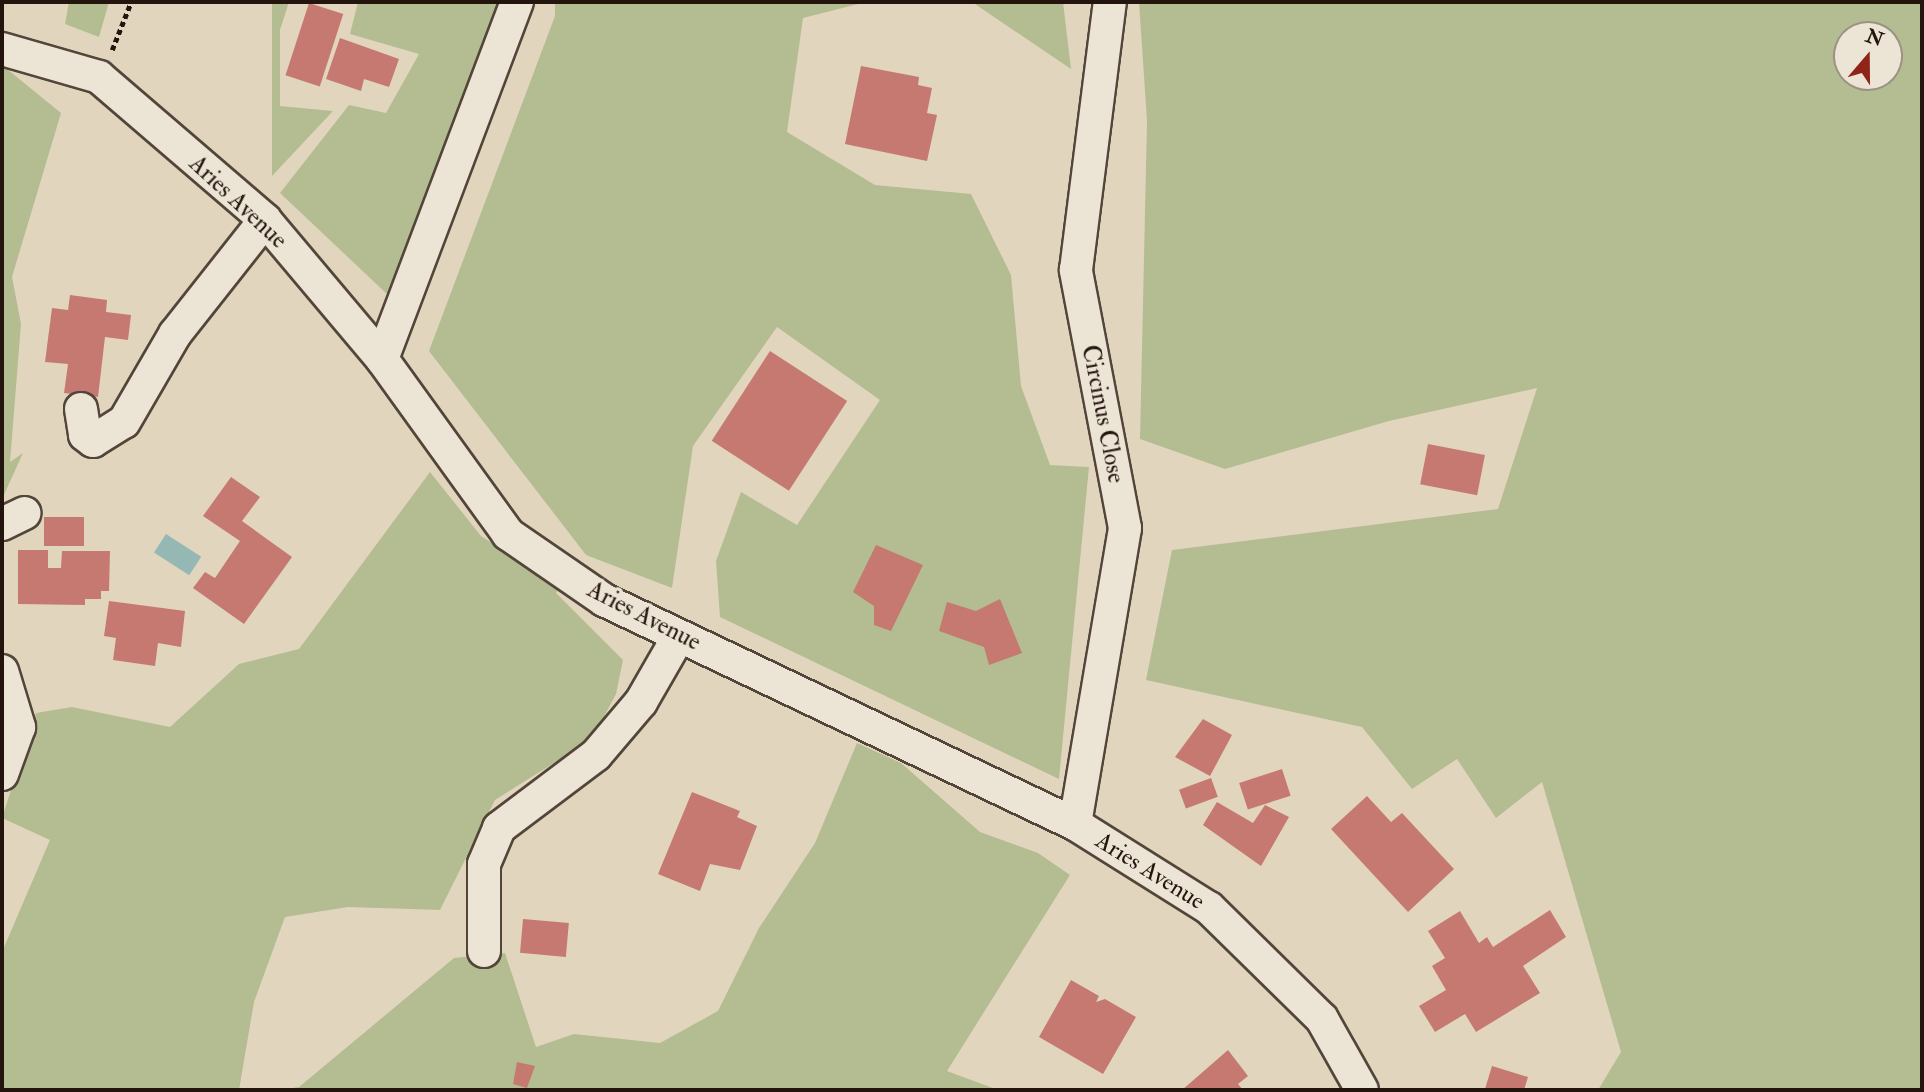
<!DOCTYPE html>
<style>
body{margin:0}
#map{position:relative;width:1924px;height:1092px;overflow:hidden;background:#e2d5bd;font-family:"IM FELL Double Pica",serif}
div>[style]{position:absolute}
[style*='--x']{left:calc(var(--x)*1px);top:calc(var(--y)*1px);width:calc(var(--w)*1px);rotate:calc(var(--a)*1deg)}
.green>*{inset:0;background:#b3bd91}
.water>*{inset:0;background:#95b8b5;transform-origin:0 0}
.building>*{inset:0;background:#c57971;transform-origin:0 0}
.path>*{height:4.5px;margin-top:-2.25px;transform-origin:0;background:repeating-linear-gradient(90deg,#23150e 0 5px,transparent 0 8.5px)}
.roads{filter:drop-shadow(2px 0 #53453a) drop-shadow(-2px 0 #53453a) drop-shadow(0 2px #53453a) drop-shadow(0 -2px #53453a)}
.minor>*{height:32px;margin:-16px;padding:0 16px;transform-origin:16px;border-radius:16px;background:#ece4d4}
span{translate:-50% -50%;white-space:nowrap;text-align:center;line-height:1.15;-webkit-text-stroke:7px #ece4d4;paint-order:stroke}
.street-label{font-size:24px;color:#23150e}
.frame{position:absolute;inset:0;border:4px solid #23150e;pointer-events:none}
.north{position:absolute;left:1833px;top:21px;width:70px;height:70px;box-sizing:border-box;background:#ece4d4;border:2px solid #9c9185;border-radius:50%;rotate:20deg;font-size:19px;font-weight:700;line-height:28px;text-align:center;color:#23150e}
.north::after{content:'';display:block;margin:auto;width:24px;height:32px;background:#8f2418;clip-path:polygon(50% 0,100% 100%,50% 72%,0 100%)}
</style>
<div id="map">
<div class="green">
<i style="clip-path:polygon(69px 2px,109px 2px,99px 37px,65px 24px)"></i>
<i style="clip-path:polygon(272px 2px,289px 2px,280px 30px,280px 106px,333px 111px,272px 176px)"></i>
<i style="clip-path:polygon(358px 2px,500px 2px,388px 295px,280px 193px,349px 105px,386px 113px,419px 54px,350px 34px)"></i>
<i style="clip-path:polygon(555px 2px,866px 2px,803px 18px,787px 132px,875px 185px,971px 194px,1011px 275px,1021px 386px,1050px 465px,1089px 467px,1059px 779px,720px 617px,716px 561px,741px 492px,797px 525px,880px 400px,777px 327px,693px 446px,672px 588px,586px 555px,429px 351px,555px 16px)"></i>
<i style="clip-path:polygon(972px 2px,1063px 2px,1071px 69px)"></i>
<i style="clip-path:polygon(evenodd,1139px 2px,1922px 2px,1922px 1090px,1598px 1090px,1621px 1052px,1542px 782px,1496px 818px,1457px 759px,1412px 789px,1362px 727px,1146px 680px,1172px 550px,1498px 509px,1537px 388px,1389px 421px,1225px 469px,1140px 439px,1147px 121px,1139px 2px,1889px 35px,1889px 77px,1847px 77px,1847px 35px,1889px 35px)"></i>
<i style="clip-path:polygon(2px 65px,61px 113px,12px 277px,21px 324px,10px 462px,23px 453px,2px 499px)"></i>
<i style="clip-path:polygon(430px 472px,481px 536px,518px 560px,566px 574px,556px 593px,623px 660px,616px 694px,592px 739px,495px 800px,440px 910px,348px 907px,285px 917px,254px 1002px,239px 1090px,2px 1090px,2px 952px,50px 840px,2px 818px,36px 713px,72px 707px,170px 727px,239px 664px,299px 649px)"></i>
<i style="clip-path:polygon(857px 743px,901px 763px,980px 832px,1038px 853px,1070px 875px,947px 1071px,998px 1090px,280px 1090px,299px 1087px,454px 958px,505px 953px,536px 1047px,574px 1034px,660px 1043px,718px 1011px,759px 928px,815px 843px)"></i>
</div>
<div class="water">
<i style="left:166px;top:534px;width:42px;height:22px;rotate:33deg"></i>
</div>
<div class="building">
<i style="left:309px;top:3px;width:36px;height:76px;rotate:18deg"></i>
<i style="clip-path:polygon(340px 38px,399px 59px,389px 87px,364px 79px,361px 91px,326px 79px)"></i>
<i style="clip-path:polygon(861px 66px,919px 77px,918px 85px,932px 88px,927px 113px,937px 115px,927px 161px,845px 144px)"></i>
<i style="clip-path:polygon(70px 295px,107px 300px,106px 312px,131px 315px,128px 340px,105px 337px,98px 397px,64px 393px,68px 364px,45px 362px,52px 308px,68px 310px)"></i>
<i style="left:770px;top:351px;width:92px;height:107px;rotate:33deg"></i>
<i style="left:1428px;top:444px;width:58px;height:41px;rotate:11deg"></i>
<i style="clip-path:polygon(231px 477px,260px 497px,242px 521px,292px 557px,244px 624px,193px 588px,205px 572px,215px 578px,240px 541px,203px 516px)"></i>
<i style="left:84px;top:517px;width:29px;height:40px;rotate:90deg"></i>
<i style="clip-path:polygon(876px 545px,923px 565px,891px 631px,874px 625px,874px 606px,853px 592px)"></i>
<i style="clip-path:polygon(18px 550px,48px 550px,48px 568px,61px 568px,62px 551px,110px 551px,109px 591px,101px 591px,101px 599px,85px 599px,85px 605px,18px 604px)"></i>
<i style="clip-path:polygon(1000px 599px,1022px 653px,989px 665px,984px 647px,939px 631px,947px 602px,976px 611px)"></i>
<i style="clip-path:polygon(109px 601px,185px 611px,181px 647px,158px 643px,155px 666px,113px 660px,116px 638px,104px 636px)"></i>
<i style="clip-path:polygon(1203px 719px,1232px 735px,1210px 776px,1175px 757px)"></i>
<i style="left:1282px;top:769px;width:28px;height:45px;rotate:72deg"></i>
<i style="left:1211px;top:778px;width:20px;height:34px;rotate:70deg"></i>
<i style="clip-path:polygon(692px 792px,740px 811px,737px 817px,757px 826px,740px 870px,710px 864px,700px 891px,658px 874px)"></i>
<i style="clip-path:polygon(1367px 796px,1391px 822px,1402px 813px,1454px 869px,1408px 912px,1331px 829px)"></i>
<i style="clip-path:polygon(1217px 802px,1253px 823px,1265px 805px,1289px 817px,1261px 866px,1203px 825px)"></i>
<i style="clip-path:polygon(1550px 910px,1566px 937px,1523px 966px,1540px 993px,1476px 1032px,1465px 1014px,1435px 1032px,1419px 1006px,1446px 990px,1432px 966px,1445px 958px,1428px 931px,1460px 911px,1479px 943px,1487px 937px,1493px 947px)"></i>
<i style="left:523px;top:919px;width:46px;height:34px;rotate:5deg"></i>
<i style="clip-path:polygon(1071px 980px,1099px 996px,1096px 1002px,1105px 999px,1136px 1017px,1103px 1074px,1039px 1037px)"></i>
<i style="clip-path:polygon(1228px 1050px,1248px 1076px,1238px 1084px,1243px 1090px,1182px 1090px)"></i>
<i style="clip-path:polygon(517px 1062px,535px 1066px,527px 1088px,513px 1084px)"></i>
<i style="clip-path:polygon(1492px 1066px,1528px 1077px,1524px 1090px,1471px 1090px,1485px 1089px)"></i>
</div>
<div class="path">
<i style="--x:112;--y:50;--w:52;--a:-68.4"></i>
</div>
<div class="roads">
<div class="minor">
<i style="--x:2;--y:49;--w:101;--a:16.1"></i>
<i style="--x:99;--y:77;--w:219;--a:40.7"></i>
<i style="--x:265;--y:220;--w:182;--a:49.9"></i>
<i style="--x:382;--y:359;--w:216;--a:54.2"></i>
<i style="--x:508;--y:534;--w:116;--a:34.5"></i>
<i style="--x:604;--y:600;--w:522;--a:25.44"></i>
<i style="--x:1075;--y:824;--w:158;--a:32.1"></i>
<i style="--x:1209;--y:908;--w:158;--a:44.5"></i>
<i style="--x:1322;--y:1019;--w:81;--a:60.6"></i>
<i style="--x:382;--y:359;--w:382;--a:-69.3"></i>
<i style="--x:81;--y:409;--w:26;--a:81"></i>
<i style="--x:85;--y:435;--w:10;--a:37"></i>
<i style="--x:93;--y:441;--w:36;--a:-32"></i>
<i style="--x:124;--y:422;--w:102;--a:-59.9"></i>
<i style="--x:175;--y:334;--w:145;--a:-51.7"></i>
<i style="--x:2;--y:524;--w:25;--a:-26"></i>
<i style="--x:2;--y:671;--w:59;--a:73.1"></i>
<i style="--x:19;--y:727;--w:50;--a:109.9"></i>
<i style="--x:1075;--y:824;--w:300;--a:-80.4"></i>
<i style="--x:1125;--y:528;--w:263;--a:-100.8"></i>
<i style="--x:1076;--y:270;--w:270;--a:-82.8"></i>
<i style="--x:484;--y:951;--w:87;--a:-90"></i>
<i style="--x:484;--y:864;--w:39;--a:-67"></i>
<i style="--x:499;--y:828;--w:121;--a:-37"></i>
<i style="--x:596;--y:755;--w:70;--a:-49.7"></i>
<i style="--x:641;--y:702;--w:76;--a:-60.1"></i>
</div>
</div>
<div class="street-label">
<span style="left:238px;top:202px;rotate:43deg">Aries Avenue</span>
<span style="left:1103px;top:414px;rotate:79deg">Circinus Close</span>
<span style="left:644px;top:616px;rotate:27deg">Aries Avenue</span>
<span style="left:1150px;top:871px;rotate:32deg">Aries Avenue</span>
</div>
<div class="frame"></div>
<div class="north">N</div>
</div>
